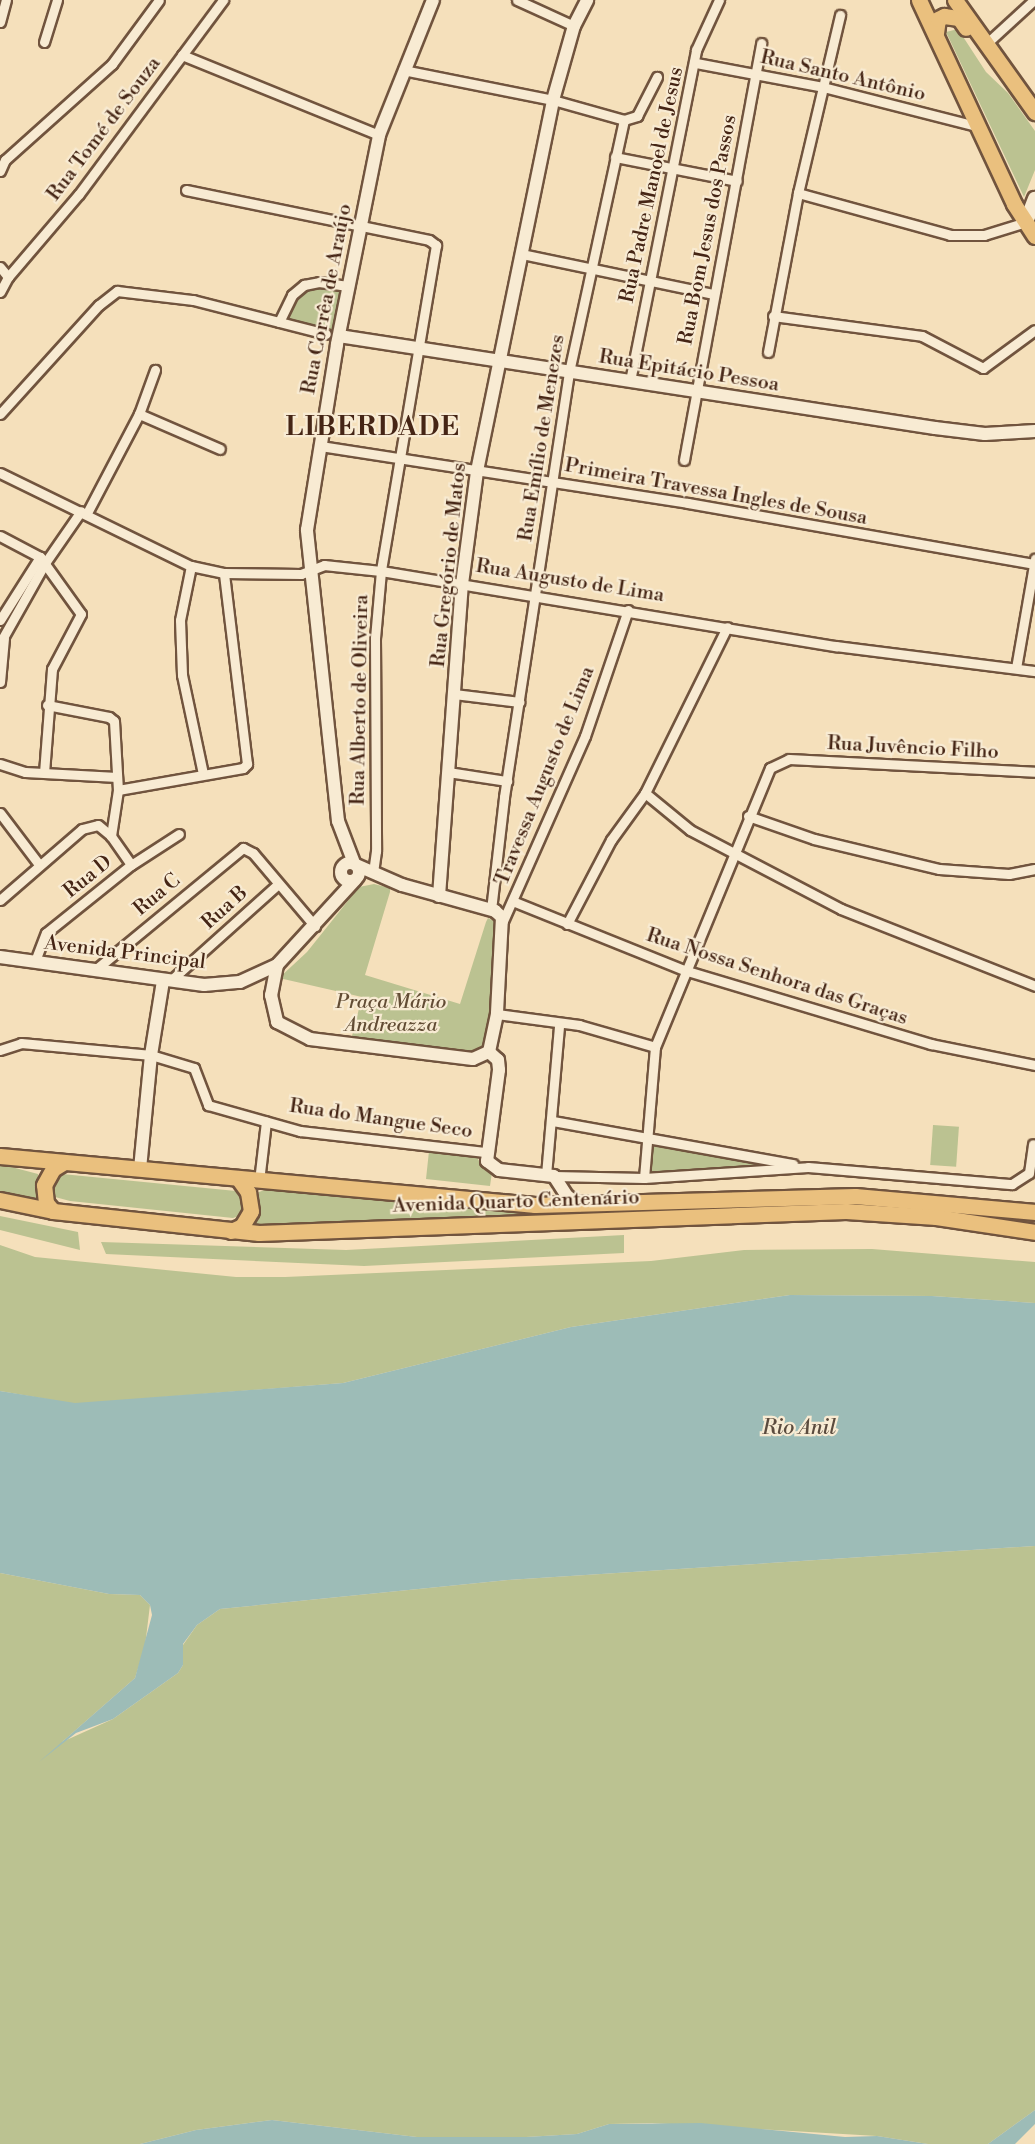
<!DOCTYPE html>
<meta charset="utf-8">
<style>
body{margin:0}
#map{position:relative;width:1035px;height:2144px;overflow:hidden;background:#f5e0bb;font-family:"Libre Bodoni",serif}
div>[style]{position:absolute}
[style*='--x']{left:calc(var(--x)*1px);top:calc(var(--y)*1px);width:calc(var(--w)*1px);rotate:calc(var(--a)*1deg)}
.green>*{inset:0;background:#bbc291;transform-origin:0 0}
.water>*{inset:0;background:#9dbcb7}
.roads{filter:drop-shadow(2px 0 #71543e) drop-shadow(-2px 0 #71543e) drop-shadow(0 2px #71543e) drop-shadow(0 -2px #71543e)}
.minor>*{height:9px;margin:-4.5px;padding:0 4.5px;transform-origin:4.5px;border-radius:4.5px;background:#f8ebd3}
.tertiary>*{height:12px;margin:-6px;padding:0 6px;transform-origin:6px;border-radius:6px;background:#f8ebd3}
.tertiary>.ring{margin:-6px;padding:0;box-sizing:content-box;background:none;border:12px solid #f8ebd3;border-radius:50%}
.secondary>*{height:14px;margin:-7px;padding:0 7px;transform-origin:7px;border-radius:7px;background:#f8ebd3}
.primary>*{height:15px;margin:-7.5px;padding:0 7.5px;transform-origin:7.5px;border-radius:7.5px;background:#eac07e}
span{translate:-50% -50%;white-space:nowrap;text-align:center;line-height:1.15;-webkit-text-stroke:4.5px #f8ebd3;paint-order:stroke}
.street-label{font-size:20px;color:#452515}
.park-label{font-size:20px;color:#624c34;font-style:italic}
.water-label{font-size:21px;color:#5b4b3e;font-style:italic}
.district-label{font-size:26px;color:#452515;font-weight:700;letter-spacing:1.5px}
</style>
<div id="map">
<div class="green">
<i style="clip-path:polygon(958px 29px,986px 72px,1008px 93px,1035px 131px,1035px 170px,1024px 197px,946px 32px)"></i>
<i style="clip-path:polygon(311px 286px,340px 289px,332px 330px,285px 319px,296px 296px)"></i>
<i style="clip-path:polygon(374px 884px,390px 888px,390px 892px,365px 975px,460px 1004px,486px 922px,488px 918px,496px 922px,492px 1024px,486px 1045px,477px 1052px,351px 1040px,362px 997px,279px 978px,307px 952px,359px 887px)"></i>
<i style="left:933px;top:1125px;width:26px;height:40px;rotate:4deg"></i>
<i style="clip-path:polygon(652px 1146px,766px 1165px,659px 1174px,652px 1171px)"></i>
<i style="clip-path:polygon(429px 1151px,477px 1157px,482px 1167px,492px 1172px,490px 1186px,426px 1179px)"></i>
<i style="clip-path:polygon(0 1164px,38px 1174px,39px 1200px,0 1192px)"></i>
<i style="clip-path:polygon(62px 1174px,236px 1191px,247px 1203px,239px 1216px,233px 1218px,70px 1201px,55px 1197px,49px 1187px,56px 1175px)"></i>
<i style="clip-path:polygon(270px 1188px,524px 1211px,520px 1217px,254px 1225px,259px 1211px,259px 1192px)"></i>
<i style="clip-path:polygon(0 1216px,78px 1232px,80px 1250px,0 1230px)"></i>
<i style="clip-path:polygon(624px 1235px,624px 1253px,364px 1266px,106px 1254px,101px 1242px,346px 1250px)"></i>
<i style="clip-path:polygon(0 1245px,35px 1257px,236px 1277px,285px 1277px,651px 1261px,744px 1250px,872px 1249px,1035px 1262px,1035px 1303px,932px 1296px,790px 1295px,571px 1327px,343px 1383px,75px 1404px,0 1391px)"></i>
<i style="clip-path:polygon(1035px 1546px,1035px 2110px,988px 2144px,928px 2144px,877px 2136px,652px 2123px,609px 2124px,577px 2134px,526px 2137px,417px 2137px,272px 2120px,196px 2130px,140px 2144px,0 2144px,0 1573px,109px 1594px,140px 1595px,150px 1605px,145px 1646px,135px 1678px,62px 1742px,113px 1719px,178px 1673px,183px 1665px,183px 1645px,197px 1625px,220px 1609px,508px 1580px)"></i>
</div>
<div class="water">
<i style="clip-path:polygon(790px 1295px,932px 1296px,1035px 1303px,1035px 1546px,508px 1580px,220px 1609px,197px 1625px,183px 1644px,183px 1665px,178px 1673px,113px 1719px,76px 1733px,39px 1762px,135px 1678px,152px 1615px,150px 1605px,140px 1595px,109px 1594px,0 1573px,0 1391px,75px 1403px,343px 1383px,571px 1327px)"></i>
<i style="clip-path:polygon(1035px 2110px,1035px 2124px,1015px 2144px,988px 2144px)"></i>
<i style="clip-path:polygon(272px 2120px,417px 2137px,526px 2137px,577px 2134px,609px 2124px,701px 2123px,845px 2137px,877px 2136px,928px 2144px,140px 2144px,196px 2130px)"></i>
</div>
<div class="roads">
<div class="minor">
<i style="--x:517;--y:0;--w:63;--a:24.5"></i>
<i style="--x:0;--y:22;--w:23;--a:-75"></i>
<i style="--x:44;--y:42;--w:44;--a:-72.8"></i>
<i style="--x:986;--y:44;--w:65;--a:-42.5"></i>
<i style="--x:182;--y:55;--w:213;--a:22.1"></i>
<i style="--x:696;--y:63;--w:129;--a:10.7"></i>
<i style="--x:823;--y:87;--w:162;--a:14.3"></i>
<i style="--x:403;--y:70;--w:153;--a:11.3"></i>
<i style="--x:553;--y:100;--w:74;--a:15.7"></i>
<i style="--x:624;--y:120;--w:14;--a:-17"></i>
<i style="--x:637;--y:116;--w:44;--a:-62.9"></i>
<i style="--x:615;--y:157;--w:124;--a:11.1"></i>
<i style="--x:0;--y:171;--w:12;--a:-66"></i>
<i style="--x:5;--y:160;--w:144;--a:-41.9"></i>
<i style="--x:112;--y:64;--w:79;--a:-53.7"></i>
<i style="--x:186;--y:190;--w:248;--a:11.6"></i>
<i style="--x:429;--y:240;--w:9;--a:36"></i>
<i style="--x:436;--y:245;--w:331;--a:99.6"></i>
<i style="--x:381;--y:571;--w:67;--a:95.1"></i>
<i style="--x:375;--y:638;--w:213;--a:89.7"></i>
<i style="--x:376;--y:851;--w:21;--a:98"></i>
<i style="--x:798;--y:193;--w:158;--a:15.4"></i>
<i style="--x:950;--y:235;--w:34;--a:0"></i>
<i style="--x:984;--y:235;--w:44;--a:-17.2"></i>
<i style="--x:522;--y:254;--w:195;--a:11.8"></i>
<i style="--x:0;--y:267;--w:13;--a:51"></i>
<i style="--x:0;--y:292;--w:17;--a:-62"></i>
<i style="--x:8;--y:277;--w:109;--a:-49.5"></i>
<i style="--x:79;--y:194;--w:242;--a:-53.4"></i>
<i style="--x:773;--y:316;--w:150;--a:7.6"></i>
<i style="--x:922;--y:336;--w:69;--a:27.7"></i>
<i style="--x:983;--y:368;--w:64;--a:-36.2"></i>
<i style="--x:279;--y:322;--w:30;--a:-64"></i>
<i style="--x:292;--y:295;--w:16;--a:-40"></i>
<i style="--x:304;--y:285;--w:15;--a:-11"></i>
<i style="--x:319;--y:282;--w:29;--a:8"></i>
<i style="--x:768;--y:352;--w:162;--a:-79.3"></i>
<i style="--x:798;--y:193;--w:183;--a:-76.7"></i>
<i style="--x:630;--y:381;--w:338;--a:-78.7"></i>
<i style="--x:696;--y:50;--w:55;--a:-65.3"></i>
<i style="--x:0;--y:414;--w:147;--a:-47.8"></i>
<i style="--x:99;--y:305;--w:23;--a:-38"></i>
<i style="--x:117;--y:291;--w:77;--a:6.8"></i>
<i style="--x:193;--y:300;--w:137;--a:14.3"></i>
<i style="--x:139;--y:414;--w:88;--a:23.4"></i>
<i style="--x:320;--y:446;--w:372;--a:8.8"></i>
<i style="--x:688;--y:503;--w:352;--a:10"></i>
<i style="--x:684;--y:460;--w:424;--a:-79.5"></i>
<i style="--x:0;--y:473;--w:212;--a:26"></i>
<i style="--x:191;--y:566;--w:34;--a:12"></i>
<i style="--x:224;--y:573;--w:77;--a:0.7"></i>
<i style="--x:301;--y:574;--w:25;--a:-21"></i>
<i style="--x:324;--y:565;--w:57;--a:6"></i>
<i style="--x:381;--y:571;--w:461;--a:9.4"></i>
<i style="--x:836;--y:646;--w:201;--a:7.2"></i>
<i style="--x:87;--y:513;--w:112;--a:-62.3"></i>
<i style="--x:139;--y:414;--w:47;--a:-70"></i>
<i style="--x:0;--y:536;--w:45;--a:27.7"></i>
<i style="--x:40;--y:557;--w:70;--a:54.3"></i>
<i style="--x:81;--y:614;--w:62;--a:117.8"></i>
<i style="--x:52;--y:669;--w:103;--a:94.4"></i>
<i style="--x:191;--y:566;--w:55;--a:101.5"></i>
<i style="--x:180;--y:620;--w:55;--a:87.9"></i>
<i style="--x:182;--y:675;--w:101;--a:78"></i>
<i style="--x:0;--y:620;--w:75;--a:-57.6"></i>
<i style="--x:0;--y:643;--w:92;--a:-60.6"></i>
<i style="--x:45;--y:563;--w:63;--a:-55.3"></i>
<i style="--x:1016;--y:668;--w:111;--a:-80.1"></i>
<i style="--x:0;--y:682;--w:44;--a:-84.8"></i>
<i style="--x:454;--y:694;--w:66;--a:6.9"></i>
<i style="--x:47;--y:705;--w:63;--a:11"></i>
<i style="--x:109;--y:717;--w:6;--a:39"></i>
<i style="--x:114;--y:721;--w:69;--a:86.7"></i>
<i style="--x:118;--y:790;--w:47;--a:98.7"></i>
<i style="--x:111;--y:836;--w:35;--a:55"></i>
<i style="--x:0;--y:764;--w:26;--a:18"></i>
<i style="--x:25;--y:772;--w:92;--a:3.1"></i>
<i style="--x:448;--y:772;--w:60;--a:8.7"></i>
<i style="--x:118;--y:790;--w:127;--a:-10"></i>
<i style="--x:243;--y:768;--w:6;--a:-45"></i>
<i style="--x:247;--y:764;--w:192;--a:-96.9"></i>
<i style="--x:645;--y:793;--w:58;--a:39.4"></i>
<i style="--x:690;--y:830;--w:170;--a:27.6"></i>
<i style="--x:841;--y:909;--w:209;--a:21.6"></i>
<i style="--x:0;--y:813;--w:63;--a:52.8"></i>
<i style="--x:748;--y:816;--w:70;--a:19.2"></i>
<i style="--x:814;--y:839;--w:129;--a:13.5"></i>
<i style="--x:939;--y:869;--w:70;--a:4.1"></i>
<i style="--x:1009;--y:874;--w:26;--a:-11"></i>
<i style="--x:0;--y:900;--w:108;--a:-40.9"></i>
<i style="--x:82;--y:829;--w:16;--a:-14"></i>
<i style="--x:98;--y:825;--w:17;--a:40"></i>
<i style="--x:515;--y:902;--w:182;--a:21.9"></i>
<i style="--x:684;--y:970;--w:258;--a:16.7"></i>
<i style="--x:931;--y:1044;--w:106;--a:11.4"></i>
<i style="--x:491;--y:910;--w:114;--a:-83.4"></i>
<i style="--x:504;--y:797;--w:430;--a:-81.3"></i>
<i style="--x:569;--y:372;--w:258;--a:-77.7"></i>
<i style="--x:503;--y:921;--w:202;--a:-66.1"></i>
<i style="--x:585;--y:736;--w:133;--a:-71.2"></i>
<i style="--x:567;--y:924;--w:95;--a:-62.4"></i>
<i style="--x:611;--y:840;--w:58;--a:-54.1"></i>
<i style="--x:645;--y:793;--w:185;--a:-63.7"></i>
<i style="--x:35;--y:961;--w:30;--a:-69"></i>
<i style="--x:46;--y:933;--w:109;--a:-38.7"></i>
<i style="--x:131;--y:865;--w:57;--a:-32.9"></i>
<i style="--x:95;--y:970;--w:192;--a:-39.5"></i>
<i style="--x:243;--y:848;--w:11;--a:27"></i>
<i style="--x:253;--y:853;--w:96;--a:49.7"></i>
<i style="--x:170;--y:981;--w:144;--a:-41.9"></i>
<i style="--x:497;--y:1014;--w:83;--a:7.6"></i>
<i style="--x:579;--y:1025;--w:79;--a:16.1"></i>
<i style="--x:0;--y:1050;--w:22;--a:-18"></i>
<i style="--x:21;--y:1043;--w:131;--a:5.3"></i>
<i style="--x:151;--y:1055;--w:45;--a:16.8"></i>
<i style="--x:194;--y:1068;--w:40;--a:69"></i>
<i style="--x:208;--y:1105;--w:96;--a:15.8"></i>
<i style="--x:300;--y:1131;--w:186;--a:6.5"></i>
<i style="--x:553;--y:1121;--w:244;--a:10.2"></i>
<i style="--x:546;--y:1175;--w:151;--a:-85"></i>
<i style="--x:554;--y:1176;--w:90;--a:1.3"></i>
<i style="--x:644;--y:1178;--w:164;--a:-3.8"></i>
<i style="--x:808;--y:1167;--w:205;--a:4.8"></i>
<i style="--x:1012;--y:1184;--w:20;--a:-33"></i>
<i style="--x:1029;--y:1173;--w:29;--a:-82"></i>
<i style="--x:644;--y:1178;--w:131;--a:-85.2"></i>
<i style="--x:655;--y:1047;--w:302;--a:-67.6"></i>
<i style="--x:770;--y:768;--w:21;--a:-25"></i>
<i style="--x:789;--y:759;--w:246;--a:3"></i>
<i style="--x:259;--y:1181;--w:60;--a:-83.3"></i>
</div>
<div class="tertiary">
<i style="--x:339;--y:336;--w:603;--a:8.78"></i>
<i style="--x:935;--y:428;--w:50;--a:6.8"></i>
<i style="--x:985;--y:434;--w:50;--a:-3.4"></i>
<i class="ring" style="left:341px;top:863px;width:6px;height:6px"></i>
<i style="--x:354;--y:863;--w:45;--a:-110.9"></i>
<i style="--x:338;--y:821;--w:293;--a:-96.1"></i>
<i style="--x:307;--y:530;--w:188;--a:-80.8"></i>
<i style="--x:337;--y:344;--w:213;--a:-78.6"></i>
<i style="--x:379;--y:135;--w:145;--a:-68.2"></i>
<i style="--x:356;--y:865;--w:50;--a:23.5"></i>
<i style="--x:402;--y:885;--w:97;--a:15.6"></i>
<i style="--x:495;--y:911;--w:9;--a:41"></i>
<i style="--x:502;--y:917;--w:97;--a:93"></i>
<i style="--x:497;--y:1014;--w:39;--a:102"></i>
<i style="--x:355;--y:880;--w:115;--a:132.5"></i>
<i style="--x:277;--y:965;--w:31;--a:101"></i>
<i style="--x:271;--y:995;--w:28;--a:77"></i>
<i style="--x:277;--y:1022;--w:37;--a:27"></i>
<i style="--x:310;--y:1039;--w:164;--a:7"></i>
<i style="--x:473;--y:1059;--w:17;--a:-24"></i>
<i style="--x:439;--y:896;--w:313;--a:-85.8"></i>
<i style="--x:462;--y:584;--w:114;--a:-82.4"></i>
<i style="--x:477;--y:471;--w:379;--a:-78.4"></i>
<i style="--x:553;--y:100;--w:77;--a:-74.2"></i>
<i style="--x:574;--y:26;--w:29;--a:-63"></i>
<i style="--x:0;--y:957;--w:206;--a:7.8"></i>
<i style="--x:204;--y:985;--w:36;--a:-5"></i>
<i style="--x:240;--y:982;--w:41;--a:-24.7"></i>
<i style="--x:489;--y:1052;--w:12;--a:42"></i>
<i style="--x:498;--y:1060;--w:10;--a:84"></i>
<i style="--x:499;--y:1070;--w:92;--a:97.5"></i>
<i style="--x:487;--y:1161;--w:15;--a:37"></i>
<i style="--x:499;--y:1170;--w:55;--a:6.2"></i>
<i style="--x:140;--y:1169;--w:115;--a:-84.5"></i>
<i style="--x:151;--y:1055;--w:75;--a:-80.8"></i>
<i style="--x:554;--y:1176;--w:24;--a:57"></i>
<i style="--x:567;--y:1196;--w:16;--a:35"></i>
</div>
<div class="secondary">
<i style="--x:1026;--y:222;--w:25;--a:-69"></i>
</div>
<div class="primary">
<i style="--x:919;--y:0;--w:225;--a:65"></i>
<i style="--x:1014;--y:204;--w:38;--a:57"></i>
<i style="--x:955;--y:0;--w:138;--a:54.5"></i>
<i style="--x:936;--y:33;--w:14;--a:-82"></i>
<i style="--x:938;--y:19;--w:7;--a:-27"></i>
<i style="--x:944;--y:16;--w:15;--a:8"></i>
<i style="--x:959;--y:18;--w:12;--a:55"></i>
<i style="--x:0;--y:1156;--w:537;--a:5.23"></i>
<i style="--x:535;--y:1205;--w:320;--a:-1.6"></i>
<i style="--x:855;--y:1196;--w:181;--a:5.1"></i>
<i style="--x:0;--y:1200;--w:54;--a:11.7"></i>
<i style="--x:53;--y:1211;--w:207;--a:6.1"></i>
<i style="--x:259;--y:1233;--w:587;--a:-2.15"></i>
<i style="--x:846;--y:1211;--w:90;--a:3.8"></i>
<i style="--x:936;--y:1217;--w:100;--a:8.6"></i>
<i style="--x:53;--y:1211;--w:11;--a:-131"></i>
<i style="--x:46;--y:1203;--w:18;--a:-96"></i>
<i style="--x:44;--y:1185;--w:18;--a:-61"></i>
<i style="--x:53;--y:1169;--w:13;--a:-32"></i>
<i style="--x:231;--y:1231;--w:12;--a:-24"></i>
<i style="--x:242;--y:1226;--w:17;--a:-59"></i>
<i style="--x:251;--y:1211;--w:19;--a:-99"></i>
<i style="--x:248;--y:1192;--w:17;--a:-126"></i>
</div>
</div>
<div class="street-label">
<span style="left:843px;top:76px;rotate:13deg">Rua Santo Antônio</span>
<span style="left:104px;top:129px;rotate:-53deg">Rua Tomé de Souza</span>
<span style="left:652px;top:185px;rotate:-78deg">Rua Padre Manoel de Jesus</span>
<span style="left:708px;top:230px;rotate:-79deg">Rua Bom Jesus dos Passos</span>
<span style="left:327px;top:299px;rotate:-79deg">Rua Corrêa de Araújo</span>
<span style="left:689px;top:371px;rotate:9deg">Rua Epitácio Pessoa</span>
<span style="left:542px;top:438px;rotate:-81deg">Rua Emílio de Menezes</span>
<span style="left:716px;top:492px;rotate:10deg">Primeira Travessa Ingles de Sousa</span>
<span style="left:449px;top:565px;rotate:-84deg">Rua Gregório de Matos</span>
<span style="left:570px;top:581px;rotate:9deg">Rua Augusto de Lima</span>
<span style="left:360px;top:700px;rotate:-89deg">Rua Alberto de Oliveira</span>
<span style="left:913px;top:748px;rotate:3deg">Rua Juvêncio Filho</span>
<span style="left:545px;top:776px;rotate:-68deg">Travessa Augusto de Lima</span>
<span style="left:88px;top:877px;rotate:-39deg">Rua D</span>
<span style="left:157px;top:895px;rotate:-40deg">Rua C</span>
<span style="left:225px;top:908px;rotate:-42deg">Rua B</span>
<span style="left:125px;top:953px;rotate:7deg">Avenida Principal</span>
<span style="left:777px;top:977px;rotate:18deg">Rua Nossa Senhora das Graças</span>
<span style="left:381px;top:1119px;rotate:8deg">Rua do Mangue Seco</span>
<span style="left:516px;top:1202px;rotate:-2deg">Avenida Quarto Centenário</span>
</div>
<div class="park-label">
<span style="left:391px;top:1014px">Praça Mário<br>Andreazza</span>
</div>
<div class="water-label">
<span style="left:799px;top:1428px">Rio Anil</span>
</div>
<div class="district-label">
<span style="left:373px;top:428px">LIBERDADE</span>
</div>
</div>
